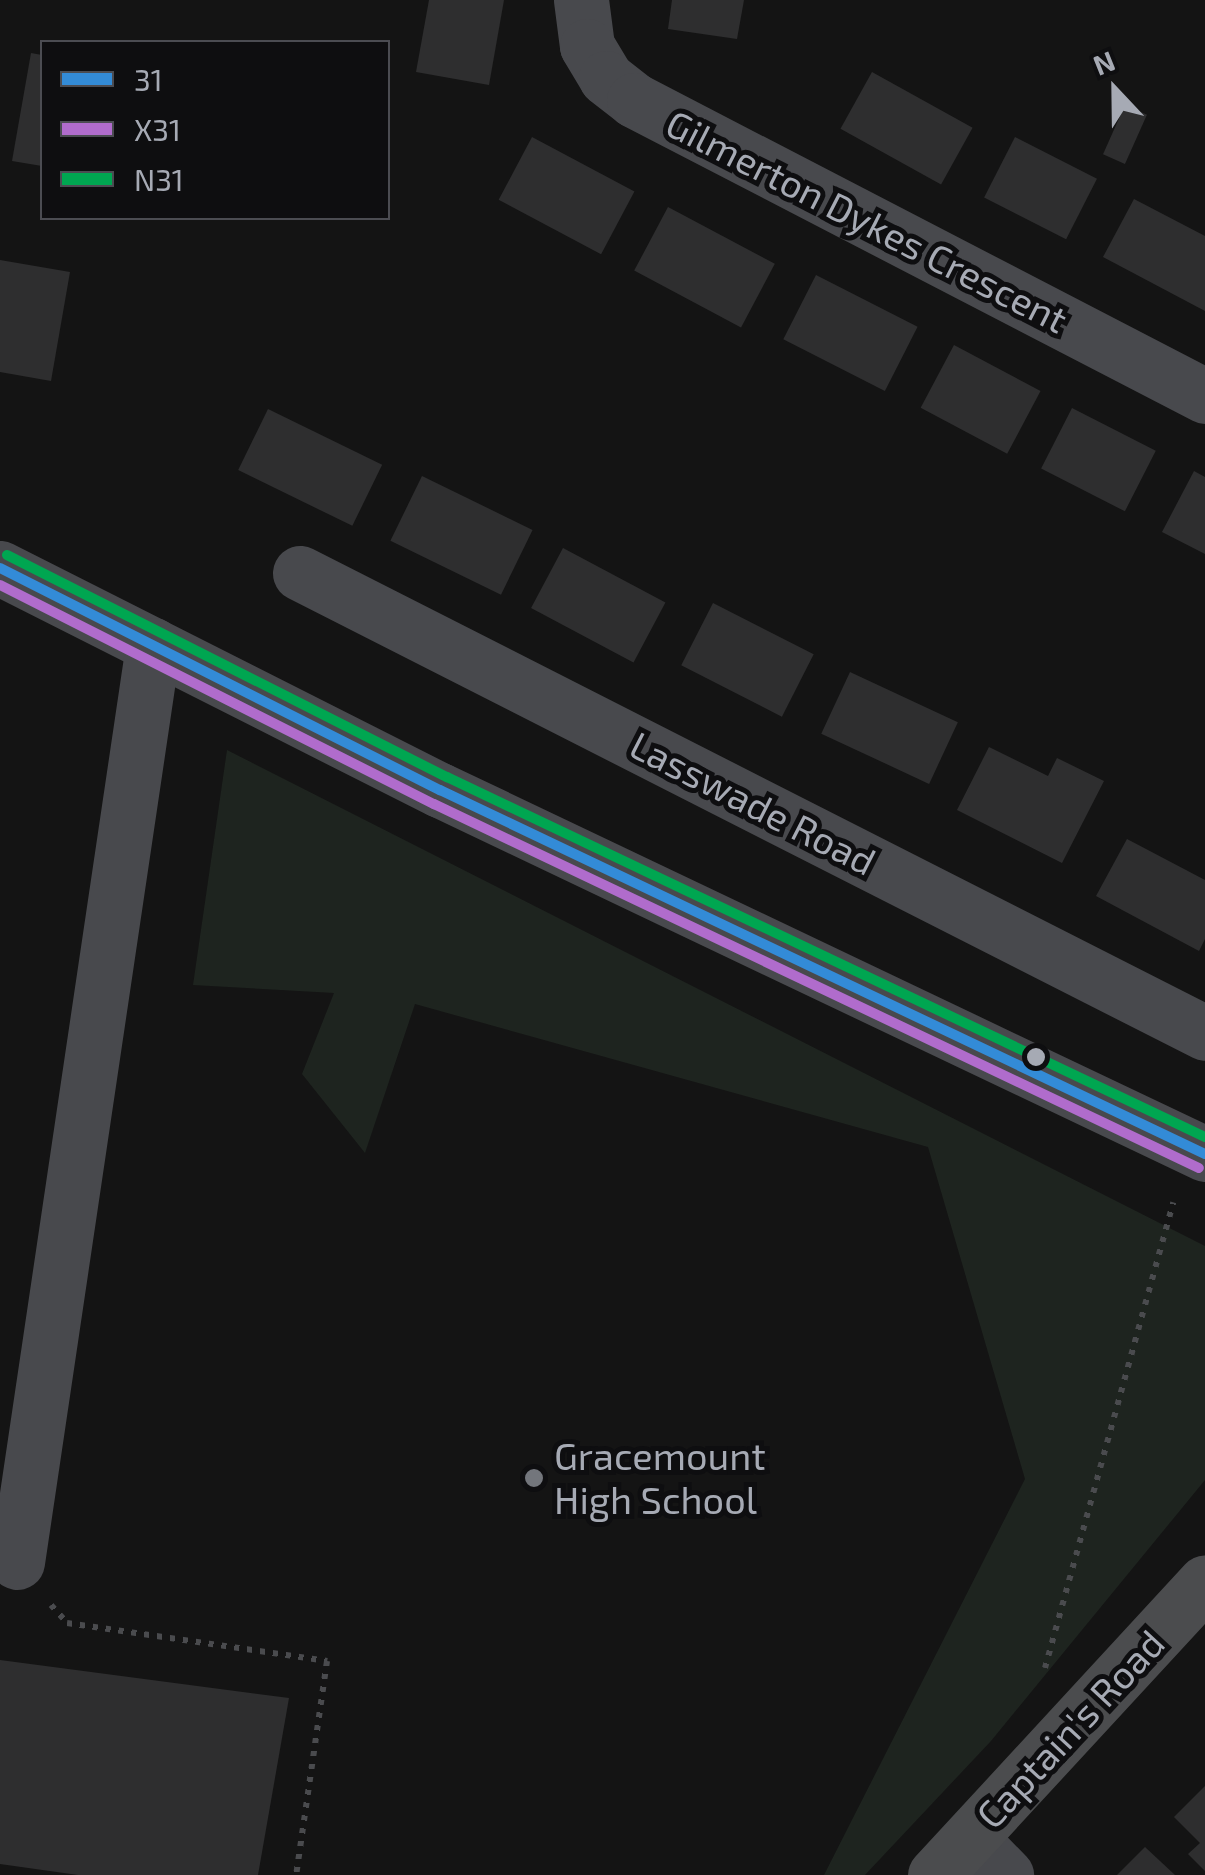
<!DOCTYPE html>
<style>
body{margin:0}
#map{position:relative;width:1205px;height:1875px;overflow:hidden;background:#141414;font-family:"Exo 2",sans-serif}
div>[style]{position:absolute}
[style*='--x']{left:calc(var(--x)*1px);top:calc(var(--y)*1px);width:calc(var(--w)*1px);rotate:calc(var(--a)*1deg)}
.green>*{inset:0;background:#1e241f}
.building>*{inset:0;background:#2e2e2f;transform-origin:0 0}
.path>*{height:6px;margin-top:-3px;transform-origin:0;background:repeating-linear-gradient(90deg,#4a4b4e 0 5px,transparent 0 13px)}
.minor>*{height:55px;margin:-27.5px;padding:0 27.5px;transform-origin:27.5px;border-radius:27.5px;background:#48494d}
.major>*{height:55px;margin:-27.5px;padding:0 27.5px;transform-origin:27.5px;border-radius:27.5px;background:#4b4c4e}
.bus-1>*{height:10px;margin:-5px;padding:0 5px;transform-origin:5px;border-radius:5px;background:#338bd7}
.bus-2>*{height:10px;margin:-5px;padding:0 5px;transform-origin:5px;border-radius:5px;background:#b06ccc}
.bus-3>*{height:10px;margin:-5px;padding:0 5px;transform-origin:5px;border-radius:5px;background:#00a651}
.dots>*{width:28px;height:28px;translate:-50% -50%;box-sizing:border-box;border:5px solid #0e0e10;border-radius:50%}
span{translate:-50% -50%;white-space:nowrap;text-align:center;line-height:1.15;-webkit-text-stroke:10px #0e0e10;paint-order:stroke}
.street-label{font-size:38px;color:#a6aab4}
.poi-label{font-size:38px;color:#a6aab4}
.left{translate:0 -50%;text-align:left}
.legend{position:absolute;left:40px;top:40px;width:350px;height:180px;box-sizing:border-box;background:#0e0e10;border:2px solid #4b4c52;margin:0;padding:12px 18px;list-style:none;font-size:30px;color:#a6aab4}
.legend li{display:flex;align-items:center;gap:20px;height:50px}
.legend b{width:50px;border:2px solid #4b4c52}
.north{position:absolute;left:1065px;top:40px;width:100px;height:100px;-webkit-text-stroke:8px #0e0e10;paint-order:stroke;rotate:338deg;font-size:28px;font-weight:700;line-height:40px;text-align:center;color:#a6aab4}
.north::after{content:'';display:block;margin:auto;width:35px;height:45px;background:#a6aab4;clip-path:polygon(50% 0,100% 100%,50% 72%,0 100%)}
</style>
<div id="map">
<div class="green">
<i style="clip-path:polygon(227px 750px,1205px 1246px,1205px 1480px,991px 1741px,865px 1875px,824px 1875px,1025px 1479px,928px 1147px,415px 1004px,365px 1153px,302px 1074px,334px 993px,193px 985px)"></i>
</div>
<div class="building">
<i style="clip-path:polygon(429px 0,504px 0,489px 85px,416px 72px)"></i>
<i style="clip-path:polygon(672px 0,744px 0,737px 39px,668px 29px)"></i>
<i style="clip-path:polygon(31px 53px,42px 55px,42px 166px,12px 161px)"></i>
<i style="left:872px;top:72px;width:115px;height:65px;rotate:29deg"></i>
<i style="left:1125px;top:105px;width:24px;height:54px;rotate:24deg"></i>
<i style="left:532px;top:137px;width:116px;height:71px;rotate:28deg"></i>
<i style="left:1015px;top:137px;width:92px;height:68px;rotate:27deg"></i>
<i style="clip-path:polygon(1134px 199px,1205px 236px,1205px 311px,1103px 257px)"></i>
<i style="left:668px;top:207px;width:121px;height:72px;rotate:28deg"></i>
<i style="clip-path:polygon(0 260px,70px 272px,51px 381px,0 372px)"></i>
<i style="left:816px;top:275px;width:114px;height:72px;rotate:27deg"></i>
<i style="left:954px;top:345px;width:98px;height:71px;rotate:28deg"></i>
<i style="left:1072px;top:408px;width:94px;height:68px;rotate:27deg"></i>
<i style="left:268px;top:409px;width:127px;height:68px;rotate:26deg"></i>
<i style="clip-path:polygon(1194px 471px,1205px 477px,1205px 554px,1162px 532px)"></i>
<i style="left:422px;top:476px;width:123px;height:72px;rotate:26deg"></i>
<i style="left:563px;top:548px;width:116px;height:68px;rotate:28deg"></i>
<i style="left:713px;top:603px;width:113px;height:70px;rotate:27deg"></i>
<i style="left:850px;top:672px;width:119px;height:68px;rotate:25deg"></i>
<i style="clip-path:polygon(989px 747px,1048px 776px,1057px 758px,1104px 781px,1062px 863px,957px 810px)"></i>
<i style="clip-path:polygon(1127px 839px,1205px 880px,1205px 939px,1199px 951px,1096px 896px)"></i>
<i style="clip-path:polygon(0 1660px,289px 1698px,258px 1875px,78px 1875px,0 1864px)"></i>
<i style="clip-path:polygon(1205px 1786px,1205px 1871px,1188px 1854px,1200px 1843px,1174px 1817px)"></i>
<i style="clip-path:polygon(1145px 1847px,1175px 1875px,1117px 1875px)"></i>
</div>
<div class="path">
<i style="--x:51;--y:1605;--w:24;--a:48"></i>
<i style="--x:67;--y:1623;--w:263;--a:8.3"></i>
<i style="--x:327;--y:1661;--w:216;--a:98.2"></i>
<i style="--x:1045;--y:1668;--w:483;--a:-74.6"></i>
</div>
<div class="minor">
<i style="--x:581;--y:0;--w:46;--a:82.6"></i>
<i style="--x:587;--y:46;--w:37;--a:59"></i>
<i style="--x:606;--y:78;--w:36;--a:38"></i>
<i style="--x:634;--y:100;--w:643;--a:27.4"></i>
<i style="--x:0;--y:568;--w:493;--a:26.8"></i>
<i style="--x:440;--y:790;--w:847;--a:25.45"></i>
<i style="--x:300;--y:573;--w:1015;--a:26.94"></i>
<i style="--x:17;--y:1562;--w:927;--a:-81.56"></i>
<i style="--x:970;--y:1838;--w:52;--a:45.8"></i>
</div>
<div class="major">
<i style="--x:935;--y:1875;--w:398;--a:-47.3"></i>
</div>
<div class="bus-1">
<i style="--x:0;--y:568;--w:493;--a:26.8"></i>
<i style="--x:440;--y:790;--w:847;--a:25.45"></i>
</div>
<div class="bus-2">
<i style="--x:0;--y:585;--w:486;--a:26.8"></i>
<i style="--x:434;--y:804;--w:847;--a:25.45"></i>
</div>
<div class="bus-3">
<i style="--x:7;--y:555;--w:493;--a:26.8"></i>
<i style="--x:447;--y:777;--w:839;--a:25.4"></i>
</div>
<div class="dots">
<i style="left:1036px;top:1057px;background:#a6aab4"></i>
<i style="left:534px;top:1478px;background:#73767c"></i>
</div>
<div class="street-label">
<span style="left:867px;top:221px;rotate:27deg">Gilmerton Dykes Crescent</span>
<span style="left:753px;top:803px;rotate:27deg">Lasswade Road</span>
<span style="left:1070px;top:1729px;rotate:-47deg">Captain's Road</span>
</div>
<div class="poi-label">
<span class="left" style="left:554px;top:1478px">Gracemount<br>High School</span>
</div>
<ul class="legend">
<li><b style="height:12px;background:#338bd7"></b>31</li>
<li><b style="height:12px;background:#b06ccc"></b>X31</li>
<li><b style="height:12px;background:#00a651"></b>N31</li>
</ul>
<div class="north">N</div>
</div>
